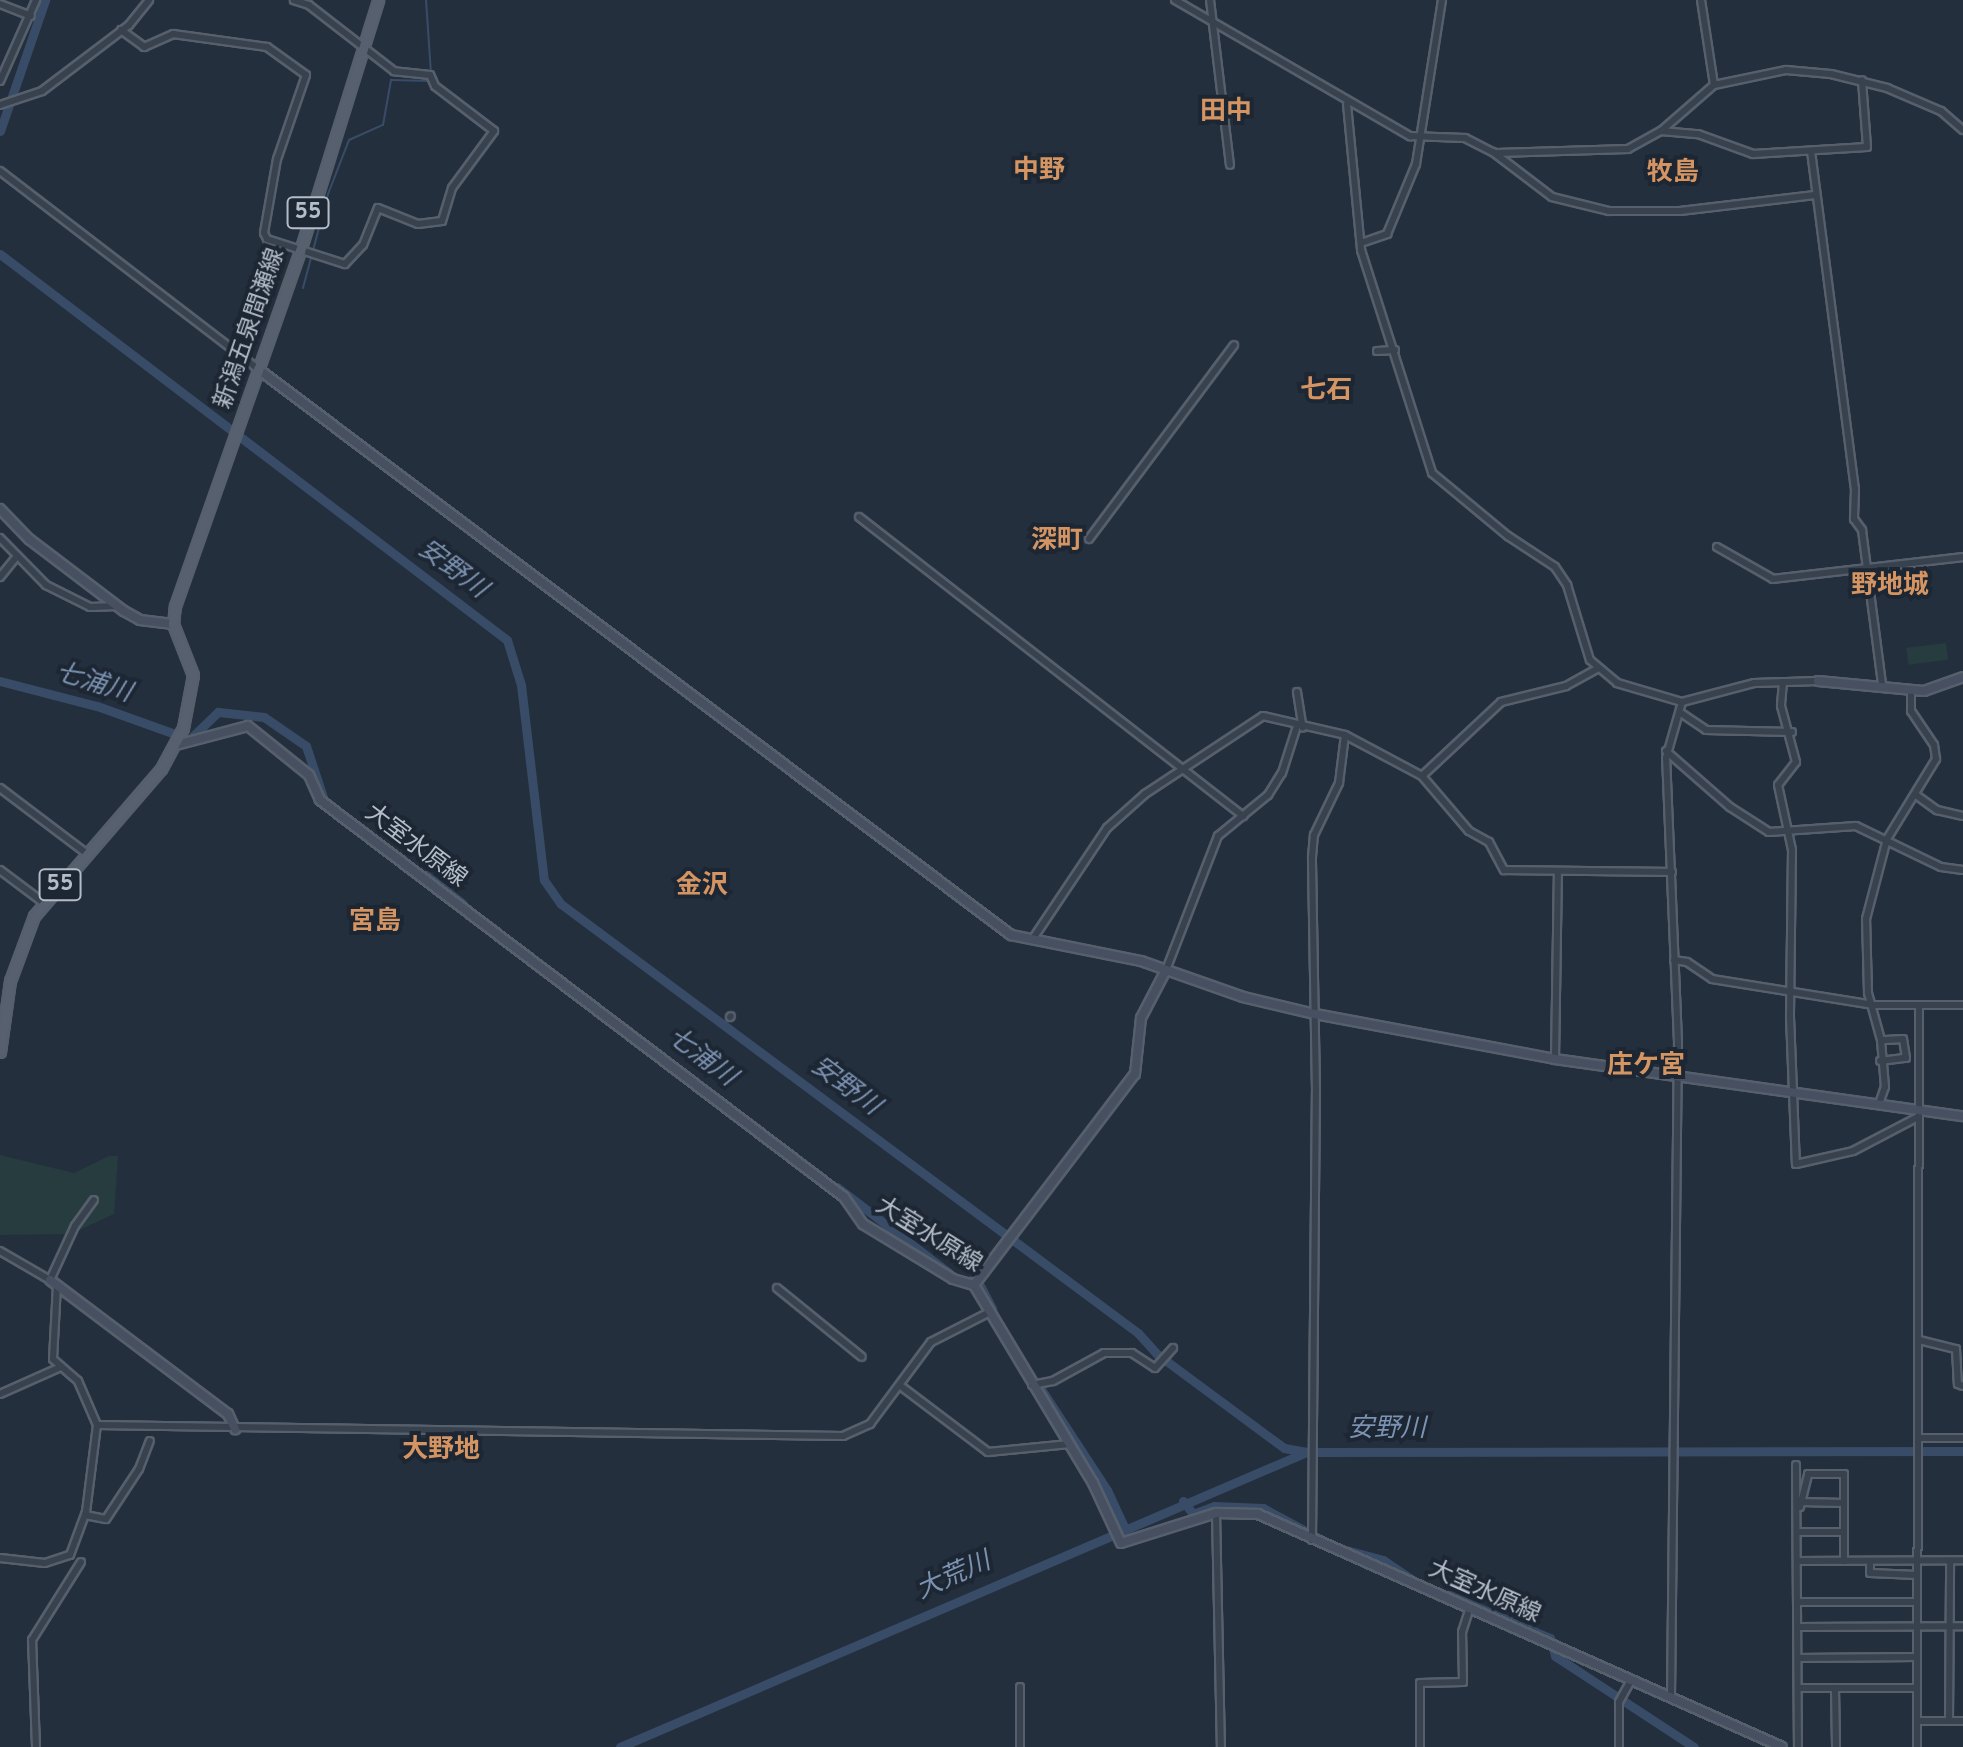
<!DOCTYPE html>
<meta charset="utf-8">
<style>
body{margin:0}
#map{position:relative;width:1963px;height:1747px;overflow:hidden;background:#242f3e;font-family:Overpass,"Noto Sans JP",sans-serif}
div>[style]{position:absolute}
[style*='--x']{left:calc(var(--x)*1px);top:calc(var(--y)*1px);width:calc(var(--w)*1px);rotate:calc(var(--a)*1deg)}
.green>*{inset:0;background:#263c3f;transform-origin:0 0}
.stream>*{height:2px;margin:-1px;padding:0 1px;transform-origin:1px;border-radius:1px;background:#394c67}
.river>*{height:9px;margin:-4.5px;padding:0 4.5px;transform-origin:4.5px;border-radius:4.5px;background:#394c67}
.roads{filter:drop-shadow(2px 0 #565f6c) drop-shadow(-2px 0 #565f6c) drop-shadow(0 2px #565f6c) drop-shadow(0 -2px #565f6c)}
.street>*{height:6px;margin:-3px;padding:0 3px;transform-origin:3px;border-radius:3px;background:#38414e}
.secondary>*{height:8px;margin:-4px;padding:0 4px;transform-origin:4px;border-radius:4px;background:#465061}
.primary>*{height:9px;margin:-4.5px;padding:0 4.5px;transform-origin:4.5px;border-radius:4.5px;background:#56606e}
span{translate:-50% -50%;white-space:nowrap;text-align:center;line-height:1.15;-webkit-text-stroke:8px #1d2633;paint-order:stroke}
.shield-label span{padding:2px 6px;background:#1d2633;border:2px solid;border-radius:6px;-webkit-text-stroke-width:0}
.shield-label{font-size:22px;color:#b4bcc9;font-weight:700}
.street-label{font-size:24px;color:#b4bcc9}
.neighbourhood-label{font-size:26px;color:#d59563;font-weight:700}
.water-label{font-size:26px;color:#7c92b1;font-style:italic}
</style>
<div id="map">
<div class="green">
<i style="left:1946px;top:643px;width:17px;height:40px;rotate:83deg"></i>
<i style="clip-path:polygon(0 1155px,74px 1173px,109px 1156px,118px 1156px,114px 1214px,71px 1234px,0 1235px)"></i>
</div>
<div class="stream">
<i style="--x:426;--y:0;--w:74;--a:86.1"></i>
<i style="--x:303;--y:288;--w:97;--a:-75.1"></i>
<i style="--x:328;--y:194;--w:58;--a:-68.7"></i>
<i style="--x:349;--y:140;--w:37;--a:-24"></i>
<i style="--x:383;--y:125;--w:46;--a:-79.9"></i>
<i style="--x:391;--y:80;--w:40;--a:1.4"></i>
</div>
<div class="river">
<i style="--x:0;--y:131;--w:139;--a:-71"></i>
<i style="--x:0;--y:254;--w:637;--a:37.28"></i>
<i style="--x:507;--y:640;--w:47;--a:72.7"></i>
<i style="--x:521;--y:685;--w:196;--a:83.3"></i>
<i style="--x:544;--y:880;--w:29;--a:55"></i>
<i style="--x:561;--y:904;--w:719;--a:36.63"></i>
<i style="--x:1138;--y:1333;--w:28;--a:48"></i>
<i style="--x:1157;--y:1354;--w:158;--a:36.5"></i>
<i style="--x:1284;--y:1448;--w:23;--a:10"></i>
<i style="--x:1307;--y:1452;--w:656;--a:-0.09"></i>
<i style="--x:0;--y:681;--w:100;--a:14.5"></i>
<i style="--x:97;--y:706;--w:80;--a:19.8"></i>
<i style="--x:193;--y:736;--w:35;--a:-44"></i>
<i style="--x:218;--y:712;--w:46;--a:6.2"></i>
<i style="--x:264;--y:717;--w:51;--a:34.6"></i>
<i style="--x:306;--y:746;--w:57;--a:71.6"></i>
<i style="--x:324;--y:800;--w:9;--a:36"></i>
<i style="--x:426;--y:875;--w:46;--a:37.9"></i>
<i style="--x:837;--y:1187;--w:141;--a:37.5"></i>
<i style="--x:971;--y:1280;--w:12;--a:35"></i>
<i style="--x:981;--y:1287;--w:25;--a:63"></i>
<i style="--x:1037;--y:1383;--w:128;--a:56.8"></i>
<i style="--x:1107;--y:1490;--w:43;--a:65.2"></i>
<i style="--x:1183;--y:1501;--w:16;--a:52"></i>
<i style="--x:1193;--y:1514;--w:22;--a:-21"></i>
<i style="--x:1214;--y:1506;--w:49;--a:2.3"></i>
<i style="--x:1263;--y:1508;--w:82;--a:28.4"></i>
<i style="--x:1335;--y:1547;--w:50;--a:15.2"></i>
<i style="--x:1383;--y:1560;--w:36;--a:34"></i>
<i style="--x:1449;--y:1595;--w:110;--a:23.1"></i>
<i style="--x:1550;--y:1638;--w:19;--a:74"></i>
<i style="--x:1555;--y:1656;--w:166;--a:33.2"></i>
<i style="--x:620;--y:1747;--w:745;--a:-23.26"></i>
</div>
<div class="roads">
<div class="street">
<i style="--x:1175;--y:0;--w:272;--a:30.1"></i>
<i style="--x:1410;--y:136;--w:55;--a:2.1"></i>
<i style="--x:1465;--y:138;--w:31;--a:27"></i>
<i style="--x:1493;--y:152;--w:74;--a:37.3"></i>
<i style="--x:1552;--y:197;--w:59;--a:13.8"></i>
<i style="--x:1609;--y:211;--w:71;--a:0"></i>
<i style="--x:1680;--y:211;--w:136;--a:-6.8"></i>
<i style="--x:1210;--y:0;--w:166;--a:83.1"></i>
<i style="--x:1701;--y:0;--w:86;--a:81.3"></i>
<i style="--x:0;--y:4;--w:33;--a:21"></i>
<i style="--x:121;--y:30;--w:29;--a:36"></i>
<i style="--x:144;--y:47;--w:32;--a:-24"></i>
<i style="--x:173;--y:34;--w:95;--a:7.9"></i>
<i style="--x:267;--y:47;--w:48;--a:35.7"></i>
<i style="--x:306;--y:75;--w:89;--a:109"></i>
<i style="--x:277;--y:159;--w:75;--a:100"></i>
<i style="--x:264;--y:233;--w:7;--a:63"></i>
<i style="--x:267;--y:239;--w:82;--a:17.8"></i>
<i style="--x:345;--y:264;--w:26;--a:-47"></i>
<i style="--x:363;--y:245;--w:40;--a:-68"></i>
<i style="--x:378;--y:208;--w:43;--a:21.8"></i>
<i style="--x:418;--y:224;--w:24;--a:-7"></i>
<i style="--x:442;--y:221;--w:34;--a:-73"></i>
<i style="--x:452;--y:188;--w:71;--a:-53.6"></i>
<i style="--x:494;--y:131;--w:74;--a:-142.7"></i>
<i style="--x:435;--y:86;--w:12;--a:-114"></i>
<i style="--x:430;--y:75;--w:36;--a:-174"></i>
<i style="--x:394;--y:71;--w:108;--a:-142.2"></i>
<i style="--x:309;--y:5;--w:16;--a:-162"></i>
<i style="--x:0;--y:81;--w:89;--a:-66"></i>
<i style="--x:1347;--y:104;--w:147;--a:84.5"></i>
<i style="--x:1361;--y:250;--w:234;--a:72.3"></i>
<i style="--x:1432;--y:473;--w:99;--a:39.7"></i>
<i style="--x:1508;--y:536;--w:56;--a:33.4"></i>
<i style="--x:1555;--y:567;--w:22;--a:56"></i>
<i style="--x:1567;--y:585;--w:78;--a:73"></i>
<i style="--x:1590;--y:660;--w:35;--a:40"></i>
<i style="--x:1617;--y:683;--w:68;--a:16.3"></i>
<i style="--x:1682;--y:702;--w:74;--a:-14.8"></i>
<i style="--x:1754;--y:683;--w:64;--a:-1.8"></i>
<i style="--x:0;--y:105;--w:44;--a:-18.4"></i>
<i style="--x:42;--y:91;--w:109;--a:-37.2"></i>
<i style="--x:129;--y:25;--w:32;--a:-51"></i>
<i style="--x:1661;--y:131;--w:37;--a:5"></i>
<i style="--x:1698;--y:134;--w:59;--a:20"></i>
<i style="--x:1753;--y:154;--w:114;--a:-3.5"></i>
<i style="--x:1867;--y:147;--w:67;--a:-94.3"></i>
<i style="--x:1811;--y:151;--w:341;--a:82.6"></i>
<i style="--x:1855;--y:489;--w:30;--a:92"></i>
<i style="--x:1854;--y:519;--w:14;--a:54"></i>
<i style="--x:1862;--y:530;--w:156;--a:82.6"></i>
<i style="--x:1497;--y:153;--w:131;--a:-1.7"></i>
<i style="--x:1628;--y:149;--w:38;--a:-29"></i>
<i style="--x:1661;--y:131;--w:70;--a:-41"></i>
<i style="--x:1714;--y:85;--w:74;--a:-11.8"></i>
<i style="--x:1786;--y:70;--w:45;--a:5.1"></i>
<i style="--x:1831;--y:74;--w:58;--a:14"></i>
<i style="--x:1887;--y:88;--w:59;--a:23.1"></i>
<i style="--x:1941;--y:111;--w:29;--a:41"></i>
<i style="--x:0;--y:171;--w:325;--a:37.5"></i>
<i style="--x:1361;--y:243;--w:28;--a:-19"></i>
<i style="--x:1387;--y:234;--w:76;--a:-67.5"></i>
<i style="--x:1416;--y:164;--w:166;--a:-81"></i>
<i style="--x:1377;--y:351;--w:18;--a:-3"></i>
<i style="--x:859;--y:517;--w:487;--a:37.9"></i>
<i style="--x:0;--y:538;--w:66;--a:45.6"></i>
<i style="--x:46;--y:585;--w:49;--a:26.6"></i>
<i style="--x:90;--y:607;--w:27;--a:-2"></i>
<i style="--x:1089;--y:539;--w:242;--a:-53.2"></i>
<i style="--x:1717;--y:547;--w:64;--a:29.7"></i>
<i style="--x:1773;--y:579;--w:191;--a:-6.6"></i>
<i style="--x:0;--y:577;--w:27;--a:-51"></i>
<i style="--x:1783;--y:682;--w:24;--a:95"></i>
<i style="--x:1781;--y:706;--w:58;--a:75"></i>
<i style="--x:1796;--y:762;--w:29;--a:128"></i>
<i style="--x:1778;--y:785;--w:66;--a:77.8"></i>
<i style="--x:1792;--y:850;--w:167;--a:90.7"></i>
<i style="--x:1790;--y:1017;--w:147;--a:87.7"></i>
<i style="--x:1796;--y:1164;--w:58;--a:-12.8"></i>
<i style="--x:1853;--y:1151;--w:73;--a:-27.6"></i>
<i style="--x:1297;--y:692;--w:36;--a:81"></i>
<i style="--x:1681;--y:713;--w:30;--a:34"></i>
<i style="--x:1706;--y:730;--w:86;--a:1.3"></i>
<i style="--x:1666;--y:751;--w:85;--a:41.2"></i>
<i style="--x:1730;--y:807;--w:46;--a:32.7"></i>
<i style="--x:1769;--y:832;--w:87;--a:-3.9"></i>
<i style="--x:1856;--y:826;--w:94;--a:25.8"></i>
<i style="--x:1941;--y:867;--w:22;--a:8"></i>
<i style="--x:1422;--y:776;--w:108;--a:-43.1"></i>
<i style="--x:1501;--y:702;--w:67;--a:-13.8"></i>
<i style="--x:1566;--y:686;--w:37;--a:-29"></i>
<i style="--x:0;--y:788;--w:108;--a:37.1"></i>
<i style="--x:1916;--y:795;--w:26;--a:36"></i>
<i style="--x:1937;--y:810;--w:27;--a:13"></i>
<i style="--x:0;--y:870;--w:55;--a:36.9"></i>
<i style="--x:1032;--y:940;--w:135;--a:-56.2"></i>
<i style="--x:1107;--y:828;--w:51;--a:-41.8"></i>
<i style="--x:1145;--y:794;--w:141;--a:-33.5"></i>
<i style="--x:1263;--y:716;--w:84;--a:13"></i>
<i style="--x:1345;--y:735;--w:87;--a:28"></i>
<i style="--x:1422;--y:776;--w:72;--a:49.5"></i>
<i style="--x:1469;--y:831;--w:23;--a:29"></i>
<i style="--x:1489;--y:842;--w:32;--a:62"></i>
<i style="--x:1504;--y:870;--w:168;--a:0.7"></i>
<i style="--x:1674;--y:960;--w:13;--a:9"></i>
<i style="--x:1687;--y:962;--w:30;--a:34"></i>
<i style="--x:1712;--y:979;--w:164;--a:9.1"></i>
<i style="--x:1874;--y:1005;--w:89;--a:0"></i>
<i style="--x:1166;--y:970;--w:144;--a:-68.8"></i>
<i style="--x:1218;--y:836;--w:65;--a:-39.4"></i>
<i style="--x:1268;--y:795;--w:26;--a:-58"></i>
<i style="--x:1282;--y:773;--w:49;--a:-72.3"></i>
<i style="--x:730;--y:1017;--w:1;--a:-45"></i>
<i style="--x:1555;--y:1059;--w:188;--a:-89.1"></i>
<i style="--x:1880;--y:1061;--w:26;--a:-7"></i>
<i style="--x:1906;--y:1058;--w:19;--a:-99"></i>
<i style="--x:1903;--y:1039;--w:22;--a:177"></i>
<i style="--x:1879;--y:1104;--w:18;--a:-71"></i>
<i style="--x:1885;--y:1087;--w:47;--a:-94.9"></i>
<i style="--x:1881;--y:1040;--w:49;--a:-105.5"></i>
<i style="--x:1868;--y:993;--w:74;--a:-91.5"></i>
<i style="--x:1866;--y:919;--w:83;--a:-75.3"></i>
<i style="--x:1887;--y:839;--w:94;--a:-58.5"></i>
<i style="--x:1936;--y:759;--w:14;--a:-98"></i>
<i style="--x:1934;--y:745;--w:41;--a:-124.1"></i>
<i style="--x:1911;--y:711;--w:20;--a:-90"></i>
<i style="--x:0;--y:1251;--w:58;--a:30.1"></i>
<i style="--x:50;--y:1280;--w:60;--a:-65.2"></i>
<i style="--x:75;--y:1226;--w:32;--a:-54"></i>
<i style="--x:777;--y:1288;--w:109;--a:39.1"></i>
<i style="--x:1919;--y:1340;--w:38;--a:14"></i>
<i style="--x:1956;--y:1349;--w:35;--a:87"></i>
<i style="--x:1958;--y:1384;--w:5;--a:22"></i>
<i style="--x:1032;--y:1385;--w:21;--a:-11"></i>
<i style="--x:1053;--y:1381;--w:58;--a:-28.8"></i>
<i style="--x:1104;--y:1353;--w:28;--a:0"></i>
<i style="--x:1132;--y:1353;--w:27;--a:33"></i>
<i style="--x:1155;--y:1368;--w:27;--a:-48"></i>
<i style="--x:902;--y:1387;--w:108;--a:37.1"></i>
<i style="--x:988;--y:1452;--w:82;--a:-5.6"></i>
<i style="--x:0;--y:1394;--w:67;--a:-23.9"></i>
<i style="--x:97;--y:1425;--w:746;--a:0.84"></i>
<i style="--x:843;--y:1436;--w:30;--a:-24"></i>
<i style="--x:870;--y:1424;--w:102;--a:-53.4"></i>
<i style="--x:931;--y:1342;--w:66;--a:-27"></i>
<i style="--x:1919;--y:1438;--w:44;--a:0"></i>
<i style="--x:1796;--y:1465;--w:282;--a:89.6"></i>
<i style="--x:1801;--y:1502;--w:43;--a:1.3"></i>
<i style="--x:1800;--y:1507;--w:34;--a:-76"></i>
<i style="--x:1808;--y:1474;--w:36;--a:0"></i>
<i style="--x:1844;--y:1474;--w:87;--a:90"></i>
<i style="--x:1216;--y:1513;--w:234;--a:88.8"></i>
<i style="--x:85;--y:1515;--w:21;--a:11"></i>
<i style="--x:106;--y:1519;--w:60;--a:-56.6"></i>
<i style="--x:139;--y:1469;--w:30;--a:-69"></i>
<i style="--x:1798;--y:1532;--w:46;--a:0"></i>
<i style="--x:1312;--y:1540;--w:449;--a:-89.5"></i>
<i style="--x:1316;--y:1091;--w:234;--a:-91"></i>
<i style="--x:1312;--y:857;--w:22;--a:-85"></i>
<i style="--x:1314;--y:835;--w:58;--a:-64.3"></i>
<i style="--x:1339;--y:783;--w:48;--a:-82.9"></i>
<i style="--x:0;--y:1558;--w:45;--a:6.3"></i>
<i style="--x:45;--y:1563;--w:26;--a:-18"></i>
<i style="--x:70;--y:1555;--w:46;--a:-69.6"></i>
<i style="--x:86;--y:1512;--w:88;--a:-82.8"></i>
<i style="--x:97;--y:1425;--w:48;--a:-113.4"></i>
<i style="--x:78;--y:1381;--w:33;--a:-139"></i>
<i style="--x:53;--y:1359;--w:74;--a:-86.9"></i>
<i style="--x:1798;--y:1561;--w:165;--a:-0.3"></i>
<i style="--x:1870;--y:1561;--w:12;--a:90"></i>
<i style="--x:1870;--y:1573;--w:47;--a:2.4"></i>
<i style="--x:1798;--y:1602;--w:119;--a:0"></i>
<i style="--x:1798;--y:1627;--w:165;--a:-0.3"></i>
<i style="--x:1798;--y:1658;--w:119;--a:-0.5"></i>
<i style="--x:1020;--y:1687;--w:60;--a:90"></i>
<i style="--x:1798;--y:1688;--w:119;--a:0"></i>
<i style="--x:1835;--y:1688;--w:59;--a:89"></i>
<i style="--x:1671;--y:1697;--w:655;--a:-89.39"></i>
<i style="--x:1678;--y:1042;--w:284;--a:-92.4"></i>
<i style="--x:1666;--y:758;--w:58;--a:-74.1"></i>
<i style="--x:1917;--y:1721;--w:46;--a:0"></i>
<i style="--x:1949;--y:1721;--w:160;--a:-89.6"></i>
<i style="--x:36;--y:1747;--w:107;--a:-92.1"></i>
<i style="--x:32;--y:1640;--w:92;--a:-57.9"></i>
<i style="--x:1420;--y:1747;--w:64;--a:-90"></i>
<i style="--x:1420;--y:1683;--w:43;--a:-1.3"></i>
<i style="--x:1463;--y:1682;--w:50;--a:-91.1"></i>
<i style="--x:1462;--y:1632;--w:23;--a:-72"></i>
<i style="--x:1619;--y:1747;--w:45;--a:-90"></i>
<i style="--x:1619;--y:1702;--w:26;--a:-61"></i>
<i style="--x:1917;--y:1747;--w:742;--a:-89.85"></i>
</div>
<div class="secondary">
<i style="--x:258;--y:369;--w:942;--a:36.93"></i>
<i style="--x:1011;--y:935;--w:133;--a:11.3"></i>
<i style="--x:1141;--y:961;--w:108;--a:19.4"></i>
<i style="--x:1243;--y:997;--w:74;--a:13.3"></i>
<i style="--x:1315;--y:1014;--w:244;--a:10.6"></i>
<i style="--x:1555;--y:1059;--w:412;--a:8"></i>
<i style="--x:0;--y:509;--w:42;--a:46"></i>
<i style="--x:29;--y:539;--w:119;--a:37.2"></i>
<i style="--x:124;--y:611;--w:18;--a:29"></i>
<i style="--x:140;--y:620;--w:33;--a:7"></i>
<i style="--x:1818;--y:681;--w:106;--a:5.4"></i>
<i style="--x:1924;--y:691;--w:41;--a:-19.7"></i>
<i style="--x:176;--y:745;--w:74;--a:-14.8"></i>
<i style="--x:248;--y:726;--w:78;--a:38.8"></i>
<i style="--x:309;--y:775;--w:27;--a:66"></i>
<i style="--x:320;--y:800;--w:657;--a:37.15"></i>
<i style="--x:844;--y:1197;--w:33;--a:55"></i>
<i style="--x:863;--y:1224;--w:105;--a:31.4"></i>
<i style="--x:953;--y:1279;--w:22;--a:16"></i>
<i style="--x:974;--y:1285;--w:231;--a:59"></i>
<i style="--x:1093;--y:1483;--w:66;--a:65"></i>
<i style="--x:1121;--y:1543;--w:100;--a:-17.5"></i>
<i style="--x:1216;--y:1513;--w:42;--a:1.4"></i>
<i style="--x:1258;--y:1514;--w:573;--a:23.97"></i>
<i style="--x:50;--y:1280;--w:223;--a:37"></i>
<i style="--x:228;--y:1414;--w:17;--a:65"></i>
<i style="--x:974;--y:1285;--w:265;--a:-52.7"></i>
<i style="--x:1135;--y:1074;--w:56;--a:-83.9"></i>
<i style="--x:1141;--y:1018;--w:54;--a:-62.5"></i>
</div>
<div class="primary">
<i style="--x:0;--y:1052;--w:72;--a:-82"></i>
<i style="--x:10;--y:981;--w:69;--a:-69.7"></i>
<i style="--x:34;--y:916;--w:194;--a:-49.2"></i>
<i style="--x:161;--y:769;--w:47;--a:-61.8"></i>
<i style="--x:183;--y:728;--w:54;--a:-79.3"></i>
<i style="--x:193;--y:675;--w:55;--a:-111.4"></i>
<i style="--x:173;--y:624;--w:18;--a:-84"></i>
<i style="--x:175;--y:606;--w:376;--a:-70.6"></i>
<i style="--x:300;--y:251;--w:263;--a:-72.7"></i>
</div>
</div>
<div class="shield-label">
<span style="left:308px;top:213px">55</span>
<span style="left:60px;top:885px">55</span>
</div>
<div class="street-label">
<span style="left:251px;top:329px;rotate:-71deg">新潟五泉間瀬線</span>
<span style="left:415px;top:847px;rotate:37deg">大室水原線</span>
<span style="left:928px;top:1236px;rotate:32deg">大室水原線</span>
<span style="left:1484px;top:1593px;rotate:24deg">大室水原線</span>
</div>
<div class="neighbourhood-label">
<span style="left:1226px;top:113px">田中</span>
<span style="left:1039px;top:172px">中野</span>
<span style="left:1673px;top:174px">牧島</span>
<span style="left:1326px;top:392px">七石</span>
<span style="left:1057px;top:542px">深町</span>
<span style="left:1890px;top:587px">野地城</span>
<span style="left:702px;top:887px">金沢</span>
<span style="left:375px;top:923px">宮島</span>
<span style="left:1646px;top:1067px">庄ケ宮</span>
<span style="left:441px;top:1451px">大野地</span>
</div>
<div class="water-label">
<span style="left:452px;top:570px;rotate:37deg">安野川</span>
<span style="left:93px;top:684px;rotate:17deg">七浦川</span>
<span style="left:701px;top:1058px;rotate:37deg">七浦川</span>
<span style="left:845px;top:1087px;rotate:37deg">安野川</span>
<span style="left:1387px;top:1430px">安野川</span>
<span style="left:954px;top:1577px;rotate:-24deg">大荒川</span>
</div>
</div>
